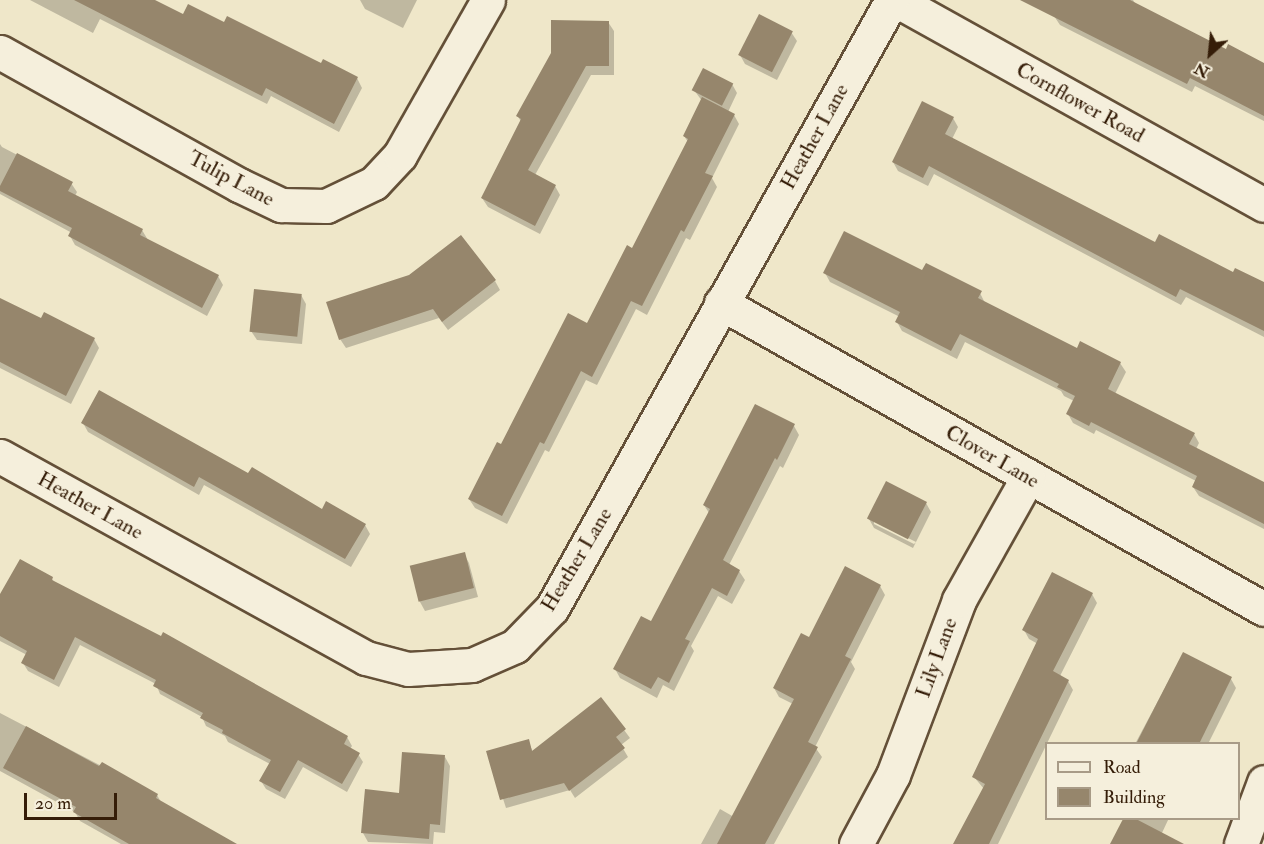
<!DOCTYPE html>
<style>
body{margin:0}
#map{position:relative;width:1264px;height:844px;overflow:hidden;background:#efe7c9;font-family:"IM FELL Double Pica",serif}
div>[style]{position:absolute}
[style*='--x']{left:calc(var(--x)*1px);top:calc(var(--y)*1px);width:calc(var(--w)*1px);rotate:calc(var(--a)*1deg)}
.shadow>*{inset:0;background:#0003}
.building>*{inset:0;background:#96866c;transform-origin:0 0}
.roads{filter:drop-shadow(2px 0 #645038) drop-shadow(-2px 0 #645038) drop-shadow(0 2px #645038) drop-shadow(0 -2px #645038)}
.street>*{height:33px;margin:-16.5px;padding:0 16.5px;transform-origin:16.5px;border-radius:16.5px;background:#f5efdc}
span{translate:-50% -50%;white-space:nowrap;text-align:center;line-height:1.15;-webkit-text-stroke:6px #f5efdc;paint-order:stroke}
.street-label{font-size:21px;color:#351d08}
.legend{position:absolute;left:1045px;top:742px;width:195px;height:78px;box-sizing:border-box;background:#f5efdc;border:2px solid #a89b87;margin:0;padding:8px 10px;list-style:none;font-size:18px;color:#351d08}
.legend li{display:flex;align-items:center;gap:12px;height:30px}
.legend b{width:30px;border:2px solid #a89b87}
.north{position:absolute;left:1180px;top:24px;width:60px;height:60px;-webkit-text-stroke:4px #f5efdc;paint-order:stroke;rotate:207deg;font-size:16px;font-weight:700;line-height:24px;text-align:center;color:#351d08}
.north::after{content:'';display:block;margin:auto;width:21px;height:27px;background:#351d08;clip-path:polygon(50% 0,100% 100%,50% 72%,0 100%)}
.scale{position:absolute;left:24px;top:793px;width:93px;height:27px;box-sizing:border-box;border:3px solid #351d08;border-top:0;padding-left:8px;font-size:18px;line-height:21px;white-space:nowrap;color:#351d08;-webkit-text-stroke:4px #f5efdc;paint-order:stroke}
</style>
<div id="map">
<div class="shadow">
<i style="clip-path:polygon(30px 0,152px 0,184px 16px,225px 24px,357px 78px,362px 88px,339px 132px,271px 96px,267px 104px,100px 19px,93px 33px)"></i>
<i style="clip-path:polygon(360px 0,417px 0,403px 28px,365px 9px)"></i>
<i style="clip-path:polygon(1059px 0,1133px 0,1136px 5px,1227px 51px,1264px 64px,1264px 121px,1195px 86px,1192px 92px,1060px 25px,1054px 16px)"></i>
<i style="clip-path:polygon(608px 22px,614px 31px,614px 75px,591px 75px,535px 175px,555px 186px,560px 195px,540px 234px,488px 207px,482px 198px,521px 122px,518px 116px)"></i>
<i style="clip-path:polygon(791px 32px,797px 41px,777px 80px,745px 64px,740px 55px)"></i>
<i style="clip-path:polygon(732px 84px,737px 93px,728px 112px,734px 115px,739px 124px,712px 178px,717px 187px,690px 240px,686px 238px,647px 315px,636px 309px,597px 385px,586px 380px,549px 452px,545px 450px,507px 524px,475px 508px,469px 499px,502px 446px,588px 325px,633px 250px,688px 142px,684px 136px,702px 101px,694px 90px)"></i>
<i style="clip-path:polygon(953px 118px,958px 127px,952px 139px,1156px 244px,1264px 285px,1264px 337px,1186px 297px,1181px 305px,934px 174px,928px 186px,898px 171px,893px 162px)"></i>
<i style="clip-path:polygon(0 144px,2px 147px,71px 183px,77px 192px,75px 196px,142px 230px,148px 240px,218px 276px,223px 285px,207px 316px,75px 245px,70px 236px,72px 233px,0 194px)"></i>
<i style="clip-path:polygon(923px 272px,980px 293px,985px 303px,1078px 350px,1081px 343px,1120px 363px,1126px 372px,1115px 394px,1194px 434px,1199px 443px,1196px 449px,1264px 484px,1264px 529px,1199px 496px,1193px 487px,1196px 481px,1096px 430px,1094px 434px,1073px 423px,1068px 414px,1074px 401px,1064px 396px,1061px 391px,965px 342px,957px 359px,902px 331px,897px 322px,900px 317px,830px 282px,825px 273px)"></i>
<i style="clip-path:polygon(495px 281px,500px 290px,448px 330px,439px 318px,346px 348px,340px 339px)"></i>
<i style="clip-path:polygon(301px 295px,306px 304px,302px 344px,257px 340px,251px 331px)"></i>
<i style="clip-path:polygon(0 299px,41px 320px,94px 339px,99px 348px,71px 404px,0 368px)"></i>
<i style="clip-path:polygon(83px 423px,248px 475px,322px 511px,365px 525px,370px 534px,351px 567px,204px 485px,199px 495px,88px 432px)"></i>
<i style="clip-path:polygon(794px 426px,799px 435px,783px 468px,780px 466px,729px 565px,739px 571px,745px 580px,732px 604px,718px 596px,691px 646px,694px 651px,674px 691px,663px 685px,657px 698px,620px 678px,615px 669px,652px 623px,709px 513px,704px 505px)"></i>
<i style="clip-path:polygon(evenodd,926px 503px,931px 512px,913px 548px,874px 528px,869px 519px,926px 503px,874px 521px,916px 542px,914px 544px,874px 524px,874px 521px)"></i>
<i style="clip-path:polygon(464px 554px,469px 563px,478px 597px,425px 611px,420px 602px,411px 567px)"></i>
<i style="clip-path:polygon(52px 579px,55px 583px,162px 638px,164px 634px,347px 737px,352px 746px,350px 749px,358px 754px,363px 762px,347px 792px,303px 767px,285px 799px,266px 789px,261px 781px,270px 764px,228px 742px,225px 736px,206px 726px,202px 717px,160px 694px,156px 684px,80px 645px,59px 687px,28px 671px,23px 663px,27px 655px,0 641px,0 597px)"></i>
<i style="clip-path:polygon(880px 586px,885px 595px,851px 662px,855px 669px,815px 747px,822px 757px,774px 844px,701px 844px,720px 809px,734px 817px,793px 704px,779px 697px,774px 688px,810px 639px)"></i>
<i style="clip-path:polygon(1092px 594px,1097px 603px,1060px 676px,1068px 681px,1073px 690px,998px 844px,954px 844px,984px 789px,974px 777px,1038px 644px,1029px 639px,1024px 630px)"></i>
<i style="clip-path:polygon(1183px 654px,1231px 679px,1236px 688px,1208px 744px,1135px 744px)"></i>
<i style="clip-path:polygon(601px 699px,630px 738px,621px 745px,628px 757px,575px 798px,570px 790px,506px 808px,488px 752px,528px 741px,533px 752px)"></i>
<i style="clip-path:polygon(0 713px,157px 795px,161px 802px,213px 844px,121px 844px,80px 821px,75px 812px,0 771px)"></i>
<i style="clip-path:polygon(445px 757px,450px 766px,445px 833px,434px 832px,433px 844px,368px 842px,363px 833px,400px 795px)"></i>
<i style="clip-path:polygon(1125px 818px,1169px 818px,1161px 835px,1163px 844px,1111px 844px)"></i>
</div>
<div class="building">
<i style="clip-path:polygon(74px 0,155px 0,183px 14px,188px 4px,224px 22px,227px 16px,321px 63px,323px 59px,358px 77px,334px 124px,266px 88px,262px 96px)"></i>
<i style="clip-path:polygon(1020px 0,1130px 0,1226px 49px,1228px 44px,1264px 63px,1264px 116px,1190px 78px,1187px 84px)"></i>
<i style="left:759px;top:14px;width:38px;height:46px;rotate:27deg"></i>
<i style="clip-path:polygon(551px 20px,609px 21px,609px 66px,586px 66px,528px 170px,556px 185px,535px 226px,481px 198px,521px 119px,516px 116px,551px 53px)"></i>
<i style="left:703px;top:68px;width:34px;height:25px;rotate:27deg"></i>
<i style="clip-path:polygon(702px 97px,735px 114px,705px 173px,713px 176px,684px 232px,681px 230px,642px 306px,631px 301px,592px 377px,581px 371px,544px 444px,540px 442px,502px 516px,468px 499px,497px 442px,501px 444px,568px 313px,587px 323px,627px 245px,632px 248px,688px 139px,683px 136px)"></i>
<i style="clip-path:polygon(922px 101px,954px 117px,945px 134px,1155px 242px,1159px 234px,1233px 272px,1235px 268px,1264px 282px,1264px 331px,1180px 289px,1176px 297px,929px 166px,923px 178px,892px 162px)"></i>
<i style="clip-path:polygon(17px 153px,73px 182px,68px 191px,143px 229px,140px 235px,219px 275px,202px 308px,68px 236px,72px 228px,0 191px,0 186px)"></i>
<i style="clip-path:polygon(844px 231px,922px 270px,926px 263px,982px 291px,978px 298px,1077px 348px,1080px 341px,1121px 362px,1108px 389px,1195px 433px,1189px 444px,1264px 482px,1264px 524px,1192px 487px,1197px 476px,1091px 422px,1089px 426px,1066px 414px,1075px 396px,1057px 387px,1059px 384px,960px 334px,951px 351px,895px 322px,900px 312px,823px 273px)"></i>
<i style="clip-path:polygon(461px 235px,496px 280px,442px 322px,433px 309px,339px 340px,326px 302px,409px 275px)"></i>
<i style="left:254px;top:289px;width:48px;height:43px;rotate:6deg"></i>
<i style="clip-path:polygon(0 298px,41px 318px,44px 312px,95px 338px,66px 396px,0 362px)"></i>
<i style="clip-path:polygon(99px 390px,248px 473px,252px 467px,322px 509px,326px 501px,366px 524px,345px 559px,199px 477px,194px 487px,81px 423px)"></i>
<i style="clip-path:polygon(755px 404px,795px 424px,777px 460px,775px 458px,723px 560px,740px 570px,727px 596px,712px 588px,685px 639px,690px 641px,669px 683px,658px 677px,651px 689px,613px 669px,641px 616px,651px 621px,710px 509px,703px 505px)"></i>
<i style="left:886px;top:481px;width:46px;height:42px;rotate:27deg"></i>
<i style="left:465px;top:552px;width:37px;height:57px;rotate:76deg"></i>
<i style="clip-path:polygon(20px 559px,53px 577px,52px 580px,161px 636px,163px 632px,348px 736px,344px 744px,360px 753px,342px 784px,298px 760px,280px 792px,259px 781px,271px 760px,222px 733px,223px 730px,200px 718px,203px 713px,153px 686px,156px 680px,75px 637px,54px 680px,21px 663px,27px 651px,0 636px,0 594px)"></i>
<i style="clip-path:polygon(845px 566px,881px 585px,845px 656px,851px 659px,808px 742px,818px 747px,765px 844px,717px 844px,794px 699px,773px 688px,801px 633px,809px 637px)"></i>
<i style="clip-path:polygon(1052px 572px,1093px 593px,1053px 671px,1069px 680px,989px 844px,953px 844px,985px 784px,972px 777px,1038px 639px,1022px 630px)"></i>
<i style="clip-path:polygon(1183px 652px,1232px 677px,1199px 744px,1136px 744px)"></i>
<i style="clip-path:polygon(601px 697px,626px 729px,616px 737px,625px 748px,569px 791px,564px 783px,500px 800px,486px 751px,529px 739px,532px 751px)"></i>
<i style="clip-path:polygon(26px 726px,99px 766px,102px 762px,158px 794px,156px 798px,237px 844px,129px 844px,73px 812px,76px 807px,3px 768px)"></i>
<i style="clip-path:polygon(402px 752px,445px 755px,440px 825px,430px 824px,429px 839px,361px 833px,365px 789px,399px 793px)"></i>
<i style="clip-path:polygon(1123px 819px,1136px 819px,1184px 844px,1110px 844px)"></i>
</div>
<div class="roads">
<div class="street">
<i style="--x:896;--y:0;--w:421;--a:29.1"></i>
<i style="--x:0;--y:52;--w:274;--a:29.1"></i>
<i style="--x:239;--y:185;--w:47;--a:25.5"></i>
<i style="--x:281;--y:205;--w:45;--a:1.3"></i>
<i style="--x:326;--y:206;--w:53;--a:-25.6"></i>
<i style="--x:374;--y:183;--w:38;--a:-47"></i>
<i style="--x:400;--y:155;--w:178;--a:-60.4"></i>
<i style="--x:721;--y:303;--w:623;--a:29.4"></i>
<i style="--x:0;--y:456;--w:418;--a:28.9"></i>
<i style="--x:366;--y:658;--w:43;--a:14.7"></i>
<i style="--x:408;--y:669;--w:64;--a:-3.6"></i>
<i style="--x:472;--y:665;--w:47;--a:-23.8"></i>
<i style="--x:515;--y:646;--w:53;--a:-45.8"></i>
<i style="--x:552;--y:608;--w:697;--a:-60.79"></i>
<i style="--x:856;--y:844;--w:78;--a:-61.8"></i>
<i style="--x:893;--y:775;--w:187;--a:-69.3"></i>
<i style="--x:959;--y:600;--w:141;--a:-60.7"></i>
<i style="--x:1241;--y:844;--w:66;--a:-69.6"></i>
</div>
</div>
<div class="street-label">
<span style="left:1080px;top:103px;rotate:29deg">Cornflower Road</span>
<span style="left:815px;top:137px;rotate:-61deg">Heather Lane</span>
<span style="left:231px;top:179px;rotate:28deg">Tulip Lane</span>
<span style="left:992px;top:457px;rotate:30deg">Clover Lane</span>
<span style="left:90px;top:506px;rotate:29deg">Heather Lane</span>
<span style="left:577px;top:560px;rotate:-59deg">Heather Lane</span>
<span style="left:937px;top:658px;rotate:-70deg">Lily Lane</span>
</div>
<ul class="legend">
<li><b style="height:8px;background:#f5efdc"></b>Road</li>
<li><b style="height:16px;background:#96866c"></b>Building</li>
</ul>
<div class="north">N</div>
<div class="scale">20 m</div>
</div>
